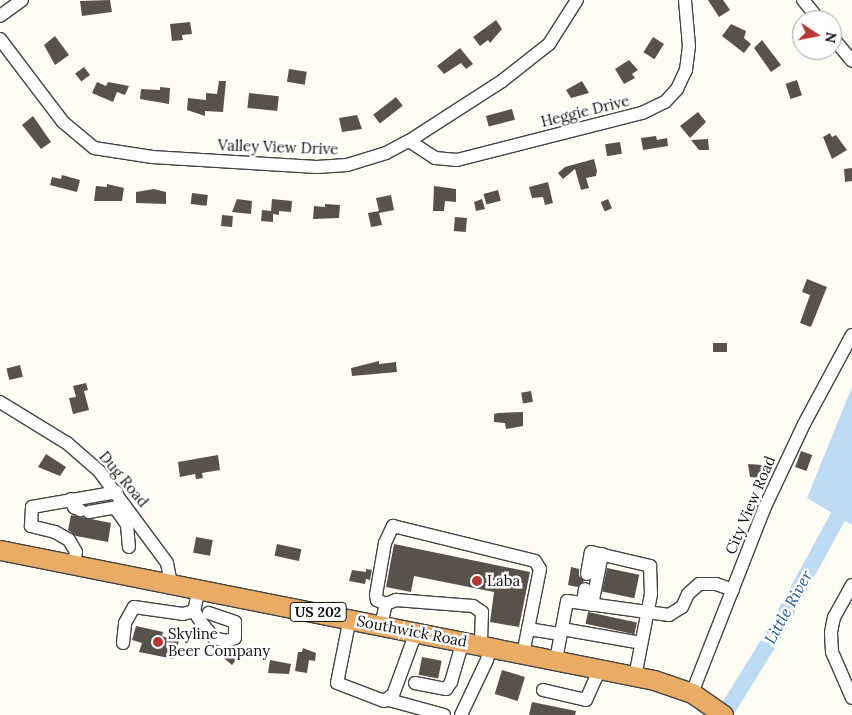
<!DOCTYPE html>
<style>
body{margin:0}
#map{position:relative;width:852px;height:715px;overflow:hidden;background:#fefdf4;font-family:Lora,serif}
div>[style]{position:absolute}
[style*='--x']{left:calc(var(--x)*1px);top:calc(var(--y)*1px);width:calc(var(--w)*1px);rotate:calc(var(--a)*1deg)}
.water>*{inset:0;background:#bcdaf2}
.river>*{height:16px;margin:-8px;padding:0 8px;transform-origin:8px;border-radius:8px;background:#bcdaf2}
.building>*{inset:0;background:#58524d;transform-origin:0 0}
.roads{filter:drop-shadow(1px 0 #434343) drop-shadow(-1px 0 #434343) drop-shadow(0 1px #434343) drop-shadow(0 -1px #434343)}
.minor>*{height:12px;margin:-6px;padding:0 6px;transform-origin:6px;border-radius:6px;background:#fff}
.highway>*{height:19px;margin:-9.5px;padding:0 9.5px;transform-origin:9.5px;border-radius:9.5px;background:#e8ac67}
.dots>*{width:14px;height:14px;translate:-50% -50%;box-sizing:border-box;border:2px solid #fff;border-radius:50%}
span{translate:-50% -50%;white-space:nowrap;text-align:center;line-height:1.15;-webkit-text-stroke:5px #fff;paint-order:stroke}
.shield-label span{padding:1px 4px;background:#fff;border:1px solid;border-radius:4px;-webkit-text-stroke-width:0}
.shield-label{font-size:14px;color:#101010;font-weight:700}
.street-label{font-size:15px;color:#101010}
.poi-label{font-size:15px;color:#101010}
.left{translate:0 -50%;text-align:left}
.water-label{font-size:16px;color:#225c99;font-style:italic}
.north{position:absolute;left:792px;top:10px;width:50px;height:50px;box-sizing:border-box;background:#fff;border:1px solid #9f9f9f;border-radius:50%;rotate:101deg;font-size:14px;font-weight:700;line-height:20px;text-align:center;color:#101010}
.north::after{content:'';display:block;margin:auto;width:18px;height:22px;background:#b63632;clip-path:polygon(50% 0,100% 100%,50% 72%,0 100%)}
</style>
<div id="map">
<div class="water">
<i style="clip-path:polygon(852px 387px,852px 525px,807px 498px)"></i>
</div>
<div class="river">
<i style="--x:724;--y:715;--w:95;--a:-58.3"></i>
<i style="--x:774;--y:634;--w:148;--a:-61.4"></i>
<i style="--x:845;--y:504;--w:8;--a:-23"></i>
</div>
<div class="building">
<i style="clip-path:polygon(110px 0,112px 12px,82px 16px,80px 1px)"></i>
<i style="clip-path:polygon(708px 0,723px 0,730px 10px,719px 17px)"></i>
<i style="clip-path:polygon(496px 20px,502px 29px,490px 43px,488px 40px,480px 46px,473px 37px)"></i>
<i style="clip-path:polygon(190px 22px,192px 34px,182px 35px,183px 40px,172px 41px,170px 24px)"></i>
<i style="clip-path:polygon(731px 24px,746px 31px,744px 38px,751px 44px,744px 53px,722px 36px)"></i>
<i style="clip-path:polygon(55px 36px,69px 55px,55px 65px,44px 45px)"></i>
<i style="left:653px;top:37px;width:13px;height:18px;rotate:32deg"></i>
<i style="clip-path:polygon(762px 40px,781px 65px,771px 72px,754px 48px)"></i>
<i style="clip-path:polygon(460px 48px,473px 64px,466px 69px,461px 63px,444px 74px,437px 66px)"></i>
<i style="clip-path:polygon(629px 60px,638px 70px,632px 74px,635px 78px,624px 84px,615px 69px)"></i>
<i style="left:84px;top:67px;width:10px;height:11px;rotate:53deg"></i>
<i style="left:289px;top:69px;width:18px;height:13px;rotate:9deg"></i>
<i style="left:797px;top:80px;width:16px;height:12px;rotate:72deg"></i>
<i style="clip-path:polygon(219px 81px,226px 81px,223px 112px,205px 111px,205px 116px,187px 110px,188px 98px,206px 100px,206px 93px,217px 94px)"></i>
<i style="clip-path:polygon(582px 81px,589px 93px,571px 98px,566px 90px)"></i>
<i style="clip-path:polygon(97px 82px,106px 86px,108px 82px,129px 86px,125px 95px,117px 92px,113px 102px,92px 93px)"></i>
<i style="clip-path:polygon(160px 87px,170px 88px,169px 104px,140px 99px,141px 89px,160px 90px)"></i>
<i style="left:249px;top:93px;width:30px;height:15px;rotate:6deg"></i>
<i style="left:396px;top:97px;width:11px;height:29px;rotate:52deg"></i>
<i style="left:512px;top:109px;width:11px;height:27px;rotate:75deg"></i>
<i style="clip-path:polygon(698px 112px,706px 122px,690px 138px,680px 126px)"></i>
<i style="clip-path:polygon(357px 115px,362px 129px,342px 132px,339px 118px)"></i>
<i style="clip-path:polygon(33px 116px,51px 142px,41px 149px,22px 125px)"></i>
<i style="clip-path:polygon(830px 133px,832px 137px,836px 135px,847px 150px,832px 159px,823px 137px)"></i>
<i style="clip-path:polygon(656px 136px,657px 140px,667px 138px,668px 146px,643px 150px,641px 138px)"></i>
<i style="clip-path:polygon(708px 139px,709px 150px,699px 150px,691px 140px)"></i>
<i style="left:620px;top:142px;width:12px;height:15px;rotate:81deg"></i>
<i style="clip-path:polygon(594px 159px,597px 171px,596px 176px,586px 178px,589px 188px,581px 190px,575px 169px,563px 179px,558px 173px,565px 167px)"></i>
<i style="clip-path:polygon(852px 168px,852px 181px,845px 182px,844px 169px)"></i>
<i style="clip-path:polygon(62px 175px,80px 180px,77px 192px,50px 185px,52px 177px,61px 179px)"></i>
<i style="clip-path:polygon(548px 182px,553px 203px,545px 205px,543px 197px,532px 198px,529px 187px)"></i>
<i style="clip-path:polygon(107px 184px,124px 188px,122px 201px,94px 201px,96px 186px,107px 187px)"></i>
<i style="clip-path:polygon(434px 186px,456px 189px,456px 202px,445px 201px,444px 211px,433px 211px)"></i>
<i style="clip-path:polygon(154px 189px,166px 192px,166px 204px,136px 203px,136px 192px)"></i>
<i style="left:498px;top:190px;width:11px;height:15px;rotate:75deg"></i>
<i style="left:192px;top:193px;width:16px;height:11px;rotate:7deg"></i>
<i style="clip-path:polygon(391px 195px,394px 210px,379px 213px,382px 225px,371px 227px,368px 213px,379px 211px,376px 198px)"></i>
<i style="clip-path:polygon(237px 199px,252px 201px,251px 214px,232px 212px)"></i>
<i style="clip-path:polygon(272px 199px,292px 201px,291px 212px,279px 211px,279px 215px,273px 214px,273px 222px,261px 221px,262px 210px,271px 211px)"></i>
<i style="clip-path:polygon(482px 199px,485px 209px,476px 211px,474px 202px)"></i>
<i style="left:608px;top:199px;width:10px;height:8px;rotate:66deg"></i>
<i style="clip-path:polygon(325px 204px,340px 205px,339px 218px,313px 219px,314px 206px,325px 207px)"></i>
<i style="left:222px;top:215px;width:11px;height:11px;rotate:5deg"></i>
<i style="left:455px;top:217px;width:12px;height:14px;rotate:5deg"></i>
<i style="clip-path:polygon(807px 279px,827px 287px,811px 327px,800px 323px,810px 295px,802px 292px)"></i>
<i style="left:713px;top:343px;width:14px;height:9px"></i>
<i style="clip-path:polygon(379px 361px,379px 364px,396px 362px,397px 372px,352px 376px,351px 368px)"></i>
<i style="left:20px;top:365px;width:12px;height:14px;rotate:76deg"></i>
<i style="clip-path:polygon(86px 383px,88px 390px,84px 391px,89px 410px,73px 414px,69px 398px,76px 397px,73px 386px)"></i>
<i style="left:531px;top:391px;width:11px;height:10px;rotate:80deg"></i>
<i style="clip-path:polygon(523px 412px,523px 426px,506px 429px,505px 423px,494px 422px,494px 414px,498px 413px)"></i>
<i style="left:801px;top:451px;width:12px;height:17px;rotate:20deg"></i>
<i style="clip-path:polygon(46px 454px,66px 467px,60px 476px,38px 467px)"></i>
<i style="clip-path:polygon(218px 455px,220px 470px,202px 473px,203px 478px,196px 479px,195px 474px,180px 477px,178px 462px)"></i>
<i style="clip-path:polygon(748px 464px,762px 465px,761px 478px,750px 477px)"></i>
<i style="clip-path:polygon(71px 515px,111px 523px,108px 542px,76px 536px,68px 530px)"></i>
<i style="left:196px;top:537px;width:17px;height:16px;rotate:10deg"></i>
<i style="left:277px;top:544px;width:25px;height:12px;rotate:12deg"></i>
<i style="clip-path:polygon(394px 544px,530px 572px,519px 627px,490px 622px,494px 592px,414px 576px,411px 592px,386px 587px)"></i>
<i style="clip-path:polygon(571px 567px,579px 569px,579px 576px,584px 581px,577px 587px,568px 585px)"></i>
<i style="left:607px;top:568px;width:33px;height:24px;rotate:12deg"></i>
<i style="clip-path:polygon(366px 569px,372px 570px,370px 580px,366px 579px,365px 584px,349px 581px,352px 570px,366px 572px)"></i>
<i style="left:588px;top:612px;width:50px;height:12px;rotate:12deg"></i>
<i style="clip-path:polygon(136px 626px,163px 632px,162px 636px,179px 641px,174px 659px,139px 652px,142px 643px,132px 640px)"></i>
<i style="clip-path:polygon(303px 648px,316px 653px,315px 661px,309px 660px,307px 673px,295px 671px,298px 652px,302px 652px)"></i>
<i style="clip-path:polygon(224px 649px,238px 658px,232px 665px,219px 654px)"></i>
<i style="left:422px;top:657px;width:20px;height:18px;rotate:11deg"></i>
<i style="clip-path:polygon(270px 660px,291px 664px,289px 674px,268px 673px)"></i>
<i style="left:502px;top:670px;width:24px;height:25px;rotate:17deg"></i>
<i style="clip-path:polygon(532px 702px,576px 711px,575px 715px,529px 715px)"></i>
</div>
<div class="roads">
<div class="minor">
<i style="--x:803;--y:0;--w:26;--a:51"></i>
<i style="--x:0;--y:16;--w:27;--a:-36"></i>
<i style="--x:832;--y:37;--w:31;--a:50"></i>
<i style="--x:0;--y:39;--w:104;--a:52.8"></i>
<i style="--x:63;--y:122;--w:40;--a:40"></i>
<i style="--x:94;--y:148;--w:59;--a:8.8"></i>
<i style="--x:152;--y:157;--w:165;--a:3.5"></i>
<i style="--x:317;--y:167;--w:30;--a:-4"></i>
<i style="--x:347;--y:165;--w:41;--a:-17.1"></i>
<i style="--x:386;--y:153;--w:26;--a:-28"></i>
<i style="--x:409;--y:141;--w:111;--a:-32.8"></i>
<i style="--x:502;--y:81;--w:60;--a:-38.2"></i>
<i style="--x:549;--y:44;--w:52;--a:-57.5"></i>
<i style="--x:409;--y:141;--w:31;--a:33"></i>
<i style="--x:435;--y:158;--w:22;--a:5"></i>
<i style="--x:457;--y:160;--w:191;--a:-14.3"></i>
<i style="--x:642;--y:113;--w:25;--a:-26"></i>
<i style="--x:665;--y:102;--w:18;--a:-47"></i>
<i style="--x:677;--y:89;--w:21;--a:-65"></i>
<i style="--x:686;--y:70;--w:24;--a:-83"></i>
<i style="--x:689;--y:46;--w:46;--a:-95"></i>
<i style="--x:0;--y:402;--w:79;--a:31.5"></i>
<i style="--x:67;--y:443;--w:43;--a:41.2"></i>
<i style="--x:99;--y:471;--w:114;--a:53.5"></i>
<i style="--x:167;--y:563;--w:20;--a:79"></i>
<i style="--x:71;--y:499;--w:9;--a:69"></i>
<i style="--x:74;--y:507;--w:7;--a:27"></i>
<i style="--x:116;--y:509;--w:19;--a:55"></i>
<i style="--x:127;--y:525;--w:22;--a:85"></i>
<i style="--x:89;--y:512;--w:34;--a:-10"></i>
<i style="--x:74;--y:564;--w:12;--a:-81"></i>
<i style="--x:76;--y:552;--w:14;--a:-120"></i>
<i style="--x:69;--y:540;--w:16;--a:-150"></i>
<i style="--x:55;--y:532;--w:25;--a:-166"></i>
<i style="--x:31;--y:526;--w:19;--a:-87"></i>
<i style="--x:32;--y:507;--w:86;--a:-10"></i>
<i style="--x:587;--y:574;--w:22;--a:-80"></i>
<i style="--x:591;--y:552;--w:61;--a:13.3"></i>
<i style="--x:650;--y:566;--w:28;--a:88"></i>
<i style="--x:651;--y:594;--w:85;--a:100.9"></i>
<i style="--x:852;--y:585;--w:37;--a:119"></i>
<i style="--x:834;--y:617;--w:16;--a:101"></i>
<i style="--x:831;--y:633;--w:19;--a:87"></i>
<i style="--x:832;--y:652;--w:50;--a:66.5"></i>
<i style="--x:199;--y:588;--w:24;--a:102"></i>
<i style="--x:194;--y:611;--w:13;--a:58"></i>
<i style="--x:201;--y:622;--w:21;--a:51"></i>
<i style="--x:214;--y:638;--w:12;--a:14"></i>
<i style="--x:226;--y:641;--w:9;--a:-18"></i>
<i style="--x:235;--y:638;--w:16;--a:-90"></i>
<i style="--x:235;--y:622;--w:28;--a:-161"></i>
<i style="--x:583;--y:603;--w:14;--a:-82"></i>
<i style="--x:386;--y:604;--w:10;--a:-156"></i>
<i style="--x:377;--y:600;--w:5;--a:-101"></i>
<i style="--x:376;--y:595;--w:53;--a:-80.2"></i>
<i style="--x:385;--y:543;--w:19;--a:-65"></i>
<i style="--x:393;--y:526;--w:146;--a:13.8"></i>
<i style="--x:535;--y:561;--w:9;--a:58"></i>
<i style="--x:540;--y:569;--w:87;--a:101.3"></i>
<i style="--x:592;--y:605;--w:52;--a:-78.9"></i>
<i style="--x:350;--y:618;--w:66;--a:101.3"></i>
<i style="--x:337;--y:683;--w:50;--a:21"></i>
<i style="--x:384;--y:701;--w:11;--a:-34"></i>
<i style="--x:393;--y:695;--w:67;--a:-69.9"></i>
<i style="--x:381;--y:625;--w:22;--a:-77"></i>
<i style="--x:386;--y:604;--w:11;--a:-22"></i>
<i style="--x:396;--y:600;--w:77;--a:4.5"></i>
<i style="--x:473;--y:606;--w:11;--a:34"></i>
<i style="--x:482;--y:612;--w:33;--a:92"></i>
<i style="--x:528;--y:629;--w:33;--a:9"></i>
<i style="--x:562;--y:629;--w:80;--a:10"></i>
<i style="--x:123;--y:643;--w:20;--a:-84"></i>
<i style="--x:125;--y:623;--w:18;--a:-61"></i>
<i style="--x:134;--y:607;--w:49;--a:8.1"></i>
<i style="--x:183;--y:614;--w:11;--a:-15"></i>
<i style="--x:556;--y:660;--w:60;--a:-79.4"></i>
<i style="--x:567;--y:601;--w:103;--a:7.8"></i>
<i style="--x:669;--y:615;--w:15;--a:-32"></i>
<i style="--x:682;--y:607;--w:14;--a:-65"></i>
<i style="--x:688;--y:594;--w:15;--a:-42"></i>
<i style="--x:699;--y:584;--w:17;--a:0"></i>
<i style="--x:716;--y:584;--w:18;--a:19"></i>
<i style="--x:415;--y:683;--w:32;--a:11"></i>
<i style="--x:446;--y:689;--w:9;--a:-54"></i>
<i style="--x:451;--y:682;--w:43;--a:-73.7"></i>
<i style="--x:543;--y:690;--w:44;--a:13.1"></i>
<i style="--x:586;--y:700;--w:34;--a:-66"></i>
<i style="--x:692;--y:693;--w:198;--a:-68.6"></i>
<i style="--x:764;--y:509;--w:94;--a:-64.8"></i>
<i style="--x:804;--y:424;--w:101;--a:-61.7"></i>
<i style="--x:389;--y:700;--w:57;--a:15.3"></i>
<i style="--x:461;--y:715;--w:61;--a:-64.7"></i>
<i style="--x:487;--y:660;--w:14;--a:-78"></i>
</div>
<div class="highway">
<i style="--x:0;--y:550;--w:667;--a:11.24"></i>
<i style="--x:654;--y:680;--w:40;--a:18.9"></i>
<i style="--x:692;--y:693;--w:38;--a:35"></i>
</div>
</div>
<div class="dots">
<i style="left:477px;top:581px;background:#b63632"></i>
<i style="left:158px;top:642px;background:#b63632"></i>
</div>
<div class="shield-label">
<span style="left:318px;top:612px">US 202</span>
</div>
<div class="street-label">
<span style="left:585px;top:111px;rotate:-14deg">Heggie Drive</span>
<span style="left:278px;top:147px;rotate:2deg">Valley View Drive</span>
<span style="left:124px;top:479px;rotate:50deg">Dug Road</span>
<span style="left:750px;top:505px;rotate:-67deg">City View Road</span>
<span style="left:412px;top:631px;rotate:11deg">Southwick Road</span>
</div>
<div class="poi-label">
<span class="left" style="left:487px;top:581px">Laba</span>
<span class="left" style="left:168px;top:642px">Skyline<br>Beer Company</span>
</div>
<div class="water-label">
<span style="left:788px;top:607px;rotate:-61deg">Little River</span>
</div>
<div class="north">N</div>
</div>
